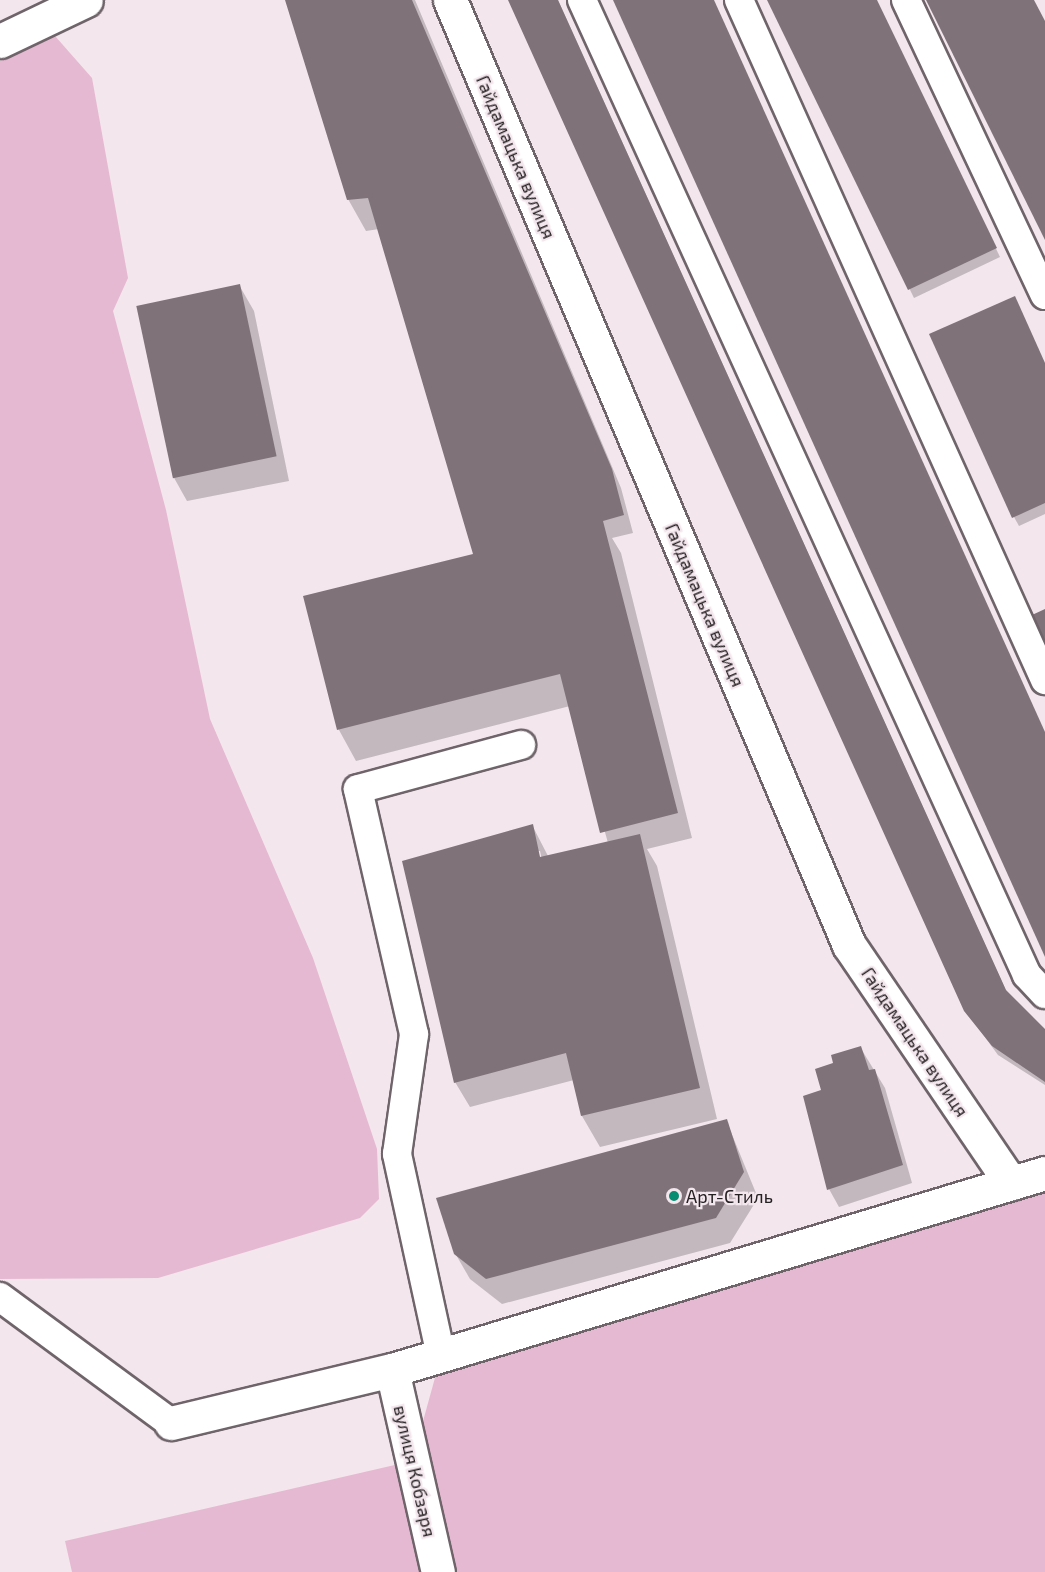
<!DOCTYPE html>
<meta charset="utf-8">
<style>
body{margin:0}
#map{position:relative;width:1045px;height:1572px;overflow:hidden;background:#f3e6ed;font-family:"Exo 2",sans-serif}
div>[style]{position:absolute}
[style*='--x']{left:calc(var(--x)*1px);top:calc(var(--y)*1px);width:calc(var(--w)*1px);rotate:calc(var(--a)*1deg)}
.green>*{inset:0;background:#e6b9d2}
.shadow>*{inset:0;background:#0003}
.building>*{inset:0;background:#7f7379;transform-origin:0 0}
.roads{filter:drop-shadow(2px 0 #6f646a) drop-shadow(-2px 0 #6f646a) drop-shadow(0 2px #6f646a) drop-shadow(0 -2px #6f646a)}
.lane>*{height:28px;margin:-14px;padding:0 14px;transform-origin:14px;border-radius:14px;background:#fff}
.street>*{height:33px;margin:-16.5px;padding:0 16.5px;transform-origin:16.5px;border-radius:16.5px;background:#fff}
.dots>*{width:16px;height:16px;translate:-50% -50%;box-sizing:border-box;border:3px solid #f3e6ed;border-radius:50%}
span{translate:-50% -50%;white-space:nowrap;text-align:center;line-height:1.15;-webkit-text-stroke:4.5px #f3e6ed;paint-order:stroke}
.street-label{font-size:18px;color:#252123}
.poi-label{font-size:18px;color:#252123}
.left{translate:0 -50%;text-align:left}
</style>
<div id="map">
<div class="green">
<i style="clip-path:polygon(55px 36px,92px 78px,128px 278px,113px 311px,166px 510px,210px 719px,313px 958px,377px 1149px,379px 1199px,360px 1218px,158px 1278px,0 1279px,0 61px)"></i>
<i style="clip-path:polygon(1045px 1173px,1045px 1572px,72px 1572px,65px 1541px,412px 1461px,441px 1356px)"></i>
</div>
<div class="shadow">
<i style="clip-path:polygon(evenodd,286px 0,415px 0,621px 488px,633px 533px,612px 538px,621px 553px,692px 838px,647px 849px,657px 866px,717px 1119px,600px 1147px,582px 1116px,574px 1080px,470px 1107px,455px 1082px,532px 825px,548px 856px,608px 843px,570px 706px,356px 761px,339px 730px,305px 597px,475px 555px,379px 229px,366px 231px,348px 199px,286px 0,537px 851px,540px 851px,543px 864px,537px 851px)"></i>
<i style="clip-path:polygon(509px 0,558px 0,1007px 993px,1045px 1031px,1045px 1085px,998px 1055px,965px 1010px)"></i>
<i style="clip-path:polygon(769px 0,876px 0,1000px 257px,914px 298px)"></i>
<i style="clip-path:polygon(239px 285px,254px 311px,289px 481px,187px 501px,173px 476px)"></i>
<i style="clip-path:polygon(1045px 364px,1045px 514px,1019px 526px,1014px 517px)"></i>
<i style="clip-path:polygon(860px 1047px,885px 1088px,912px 1183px,839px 1207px,829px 1189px,823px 1091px,835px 1064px)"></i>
<i style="clip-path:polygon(726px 1120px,758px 1198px,730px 1243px,502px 1304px,470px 1279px,455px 1253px)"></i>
</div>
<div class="building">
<i style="clip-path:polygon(285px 0,412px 0,612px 469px,624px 515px,603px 521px,678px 813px,600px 833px,560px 674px,337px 730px,303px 596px,473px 554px,368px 198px,347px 200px)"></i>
<i style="clip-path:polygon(508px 0,558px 0,1006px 990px,1045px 1029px,1045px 1082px,992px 1046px,964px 1011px)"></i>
<i style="clip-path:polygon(613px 0,714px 0,1045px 732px,1045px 957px)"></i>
<i style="clip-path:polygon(767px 0,877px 0,997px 248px,908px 290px)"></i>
<i style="clip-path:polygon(926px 0,1034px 0,1045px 21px,1045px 240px)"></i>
<i style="left:240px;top:284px;width:176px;height:106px;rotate:78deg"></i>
<i style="clip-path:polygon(1015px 296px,1045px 363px,1045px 503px,1012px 518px,929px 334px)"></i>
<i style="clip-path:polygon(1045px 609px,1045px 643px,1032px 615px)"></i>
<i style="clip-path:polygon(533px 824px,540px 857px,640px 834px,700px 1088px,581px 1116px,566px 1053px,454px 1083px,402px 861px)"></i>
<i style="clip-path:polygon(861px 1046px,869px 1070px,875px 1069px,903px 1165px,827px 1190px,803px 1096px,821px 1090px,815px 1069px,833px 1063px,831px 1055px)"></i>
<i style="clip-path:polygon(727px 1119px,744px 1172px,716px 1218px,486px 1279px,454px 1254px,436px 1198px)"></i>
</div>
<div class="roads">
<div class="lane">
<i style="--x:582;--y:0;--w:1072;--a:65.47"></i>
<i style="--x:1027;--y:975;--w:26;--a:47"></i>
<i style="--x:739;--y:0;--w:746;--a:65.77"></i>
<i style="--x:906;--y:0;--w:326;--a:64.8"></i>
<i style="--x:0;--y:1297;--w:212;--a:36.4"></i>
<i style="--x:441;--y:1356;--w:207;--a:-102.3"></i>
<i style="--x:397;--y:1154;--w:121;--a:-81.9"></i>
<i style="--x:414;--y:1034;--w:251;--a:-102.9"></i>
<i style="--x:358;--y:789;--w:169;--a:-15.1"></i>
</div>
<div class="street">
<i style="--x:450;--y:0;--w:1026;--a:67.11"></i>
<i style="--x:849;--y:945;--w:288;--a:55.8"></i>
<i style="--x:0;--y:41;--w:95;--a:-25.5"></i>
<i style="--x:392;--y:1370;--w:207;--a:77.2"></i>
<i style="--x:171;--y:1423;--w:227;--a:-13.5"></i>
<i style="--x:392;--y:1370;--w:682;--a:-16.79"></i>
</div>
</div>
<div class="dots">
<i style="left:674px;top:1196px;background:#078b71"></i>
</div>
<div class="street-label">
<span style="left:516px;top:157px;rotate:67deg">Гайдамацька вулиця</span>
<span style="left:705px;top:605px;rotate:67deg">Гайдамацька вулиця</span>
<span style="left:915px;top:1042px;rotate:56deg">Гайдамацька вулиця</span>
<span style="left:415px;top:1471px;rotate:77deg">вулиця Кобзаря</span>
</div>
<div class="poi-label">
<span class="left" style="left:686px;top:1196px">Арт-Стиль</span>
</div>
</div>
